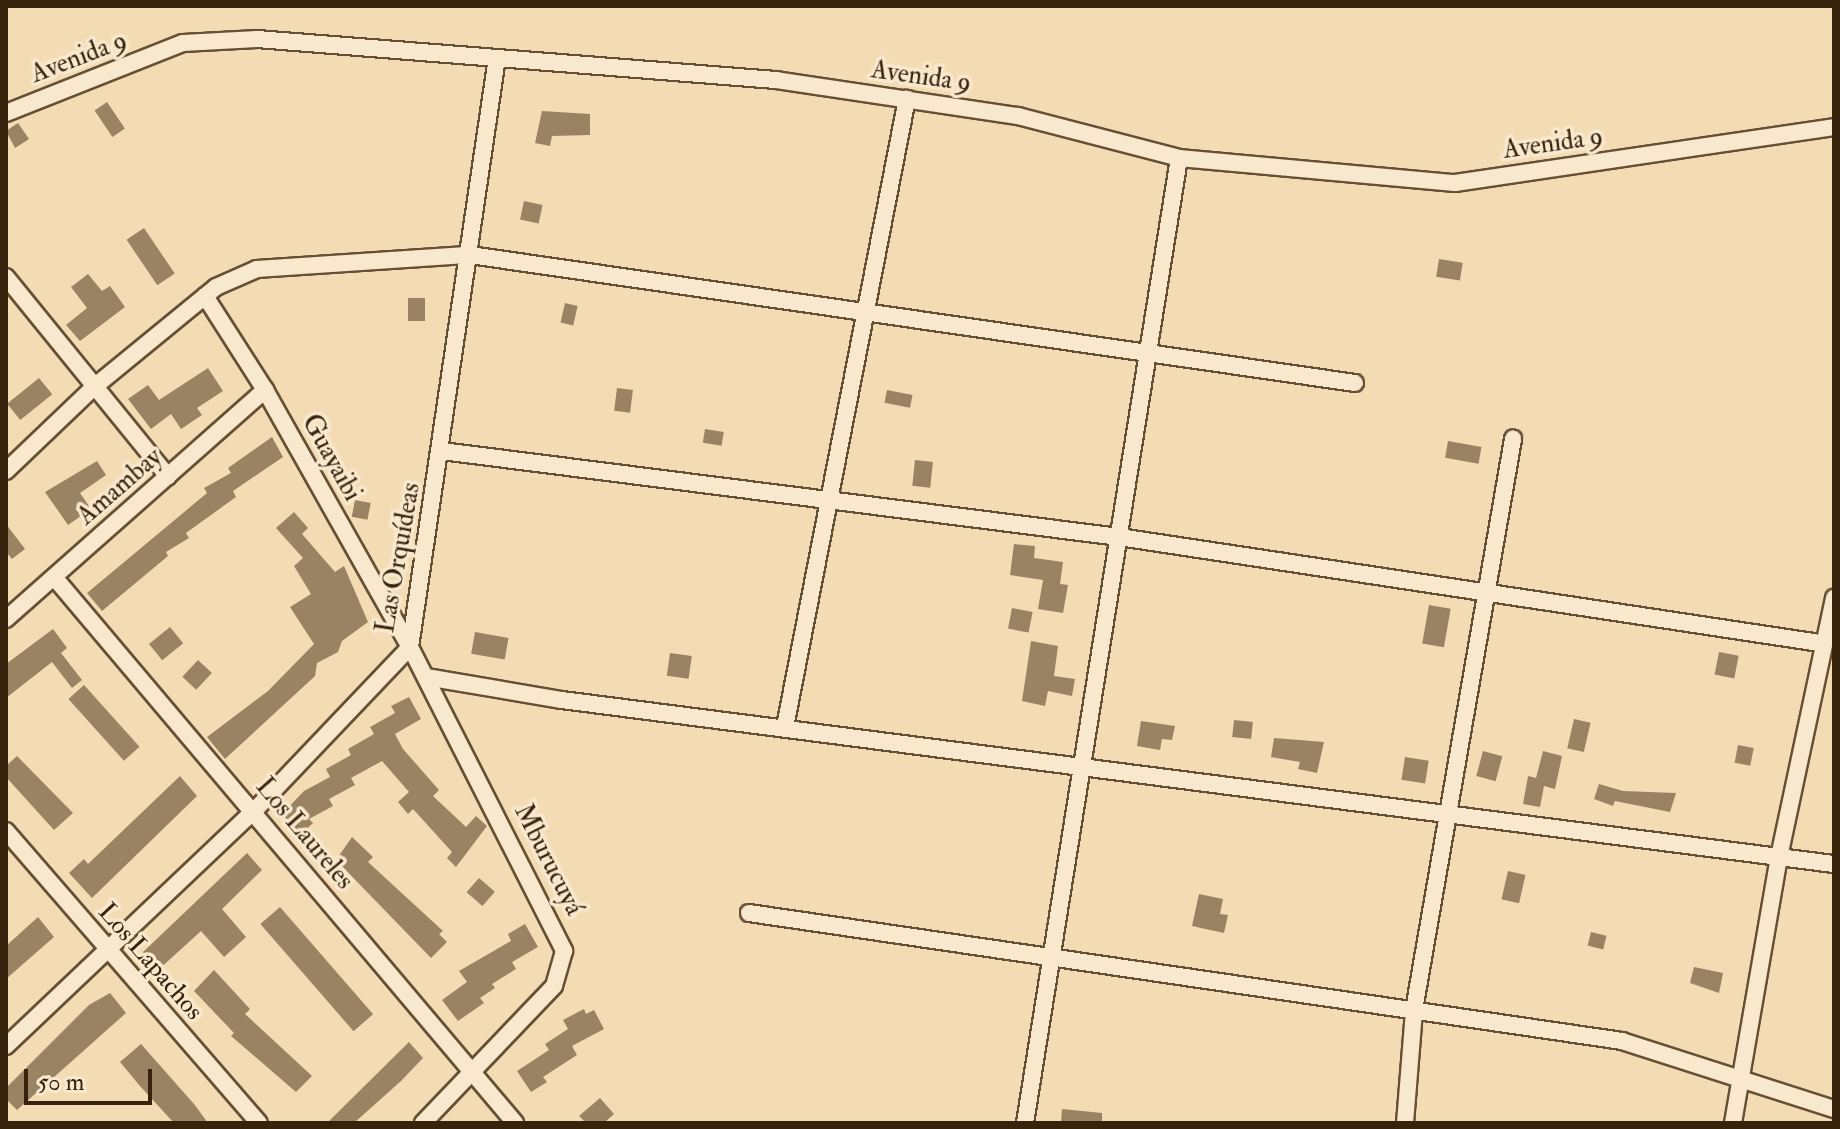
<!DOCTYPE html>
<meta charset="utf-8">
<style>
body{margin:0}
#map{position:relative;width:1840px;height:1129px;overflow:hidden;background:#f3dcb3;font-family:"IM FELL Double Pica",serif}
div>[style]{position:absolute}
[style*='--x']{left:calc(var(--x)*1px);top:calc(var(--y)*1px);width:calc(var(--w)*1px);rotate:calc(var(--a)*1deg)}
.building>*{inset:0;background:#998362;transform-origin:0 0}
.roads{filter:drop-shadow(2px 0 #665035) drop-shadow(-2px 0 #665035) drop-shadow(0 2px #665035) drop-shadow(0 -2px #665035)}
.minor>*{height:16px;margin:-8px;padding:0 8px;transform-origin:8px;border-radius:8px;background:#f7e8ce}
span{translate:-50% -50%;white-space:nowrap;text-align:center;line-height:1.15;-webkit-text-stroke:7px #f7e8ce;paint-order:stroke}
.street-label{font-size:26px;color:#37220b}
.frame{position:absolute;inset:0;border:8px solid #37220b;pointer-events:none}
.scale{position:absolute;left:24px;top:1069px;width:128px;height:36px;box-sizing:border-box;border:4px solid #37220b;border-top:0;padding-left:10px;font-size:24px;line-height:28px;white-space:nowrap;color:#37220b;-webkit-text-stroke:6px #f7e8ce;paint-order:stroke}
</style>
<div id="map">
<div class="building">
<i style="left:107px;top:102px;width:32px;height:15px;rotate:56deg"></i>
<i style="clip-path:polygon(542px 111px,590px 114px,590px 135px,552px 136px,550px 146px,535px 143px)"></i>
<i style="clip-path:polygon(18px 123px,29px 139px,15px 148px,6px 131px)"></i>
<i style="left:524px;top:201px;width:19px;height:19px;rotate:12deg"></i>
<i style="left:144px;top:228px;width:55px;height:21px;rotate:56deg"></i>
<i style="left:1439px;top:259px;width:24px;height:18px;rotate:9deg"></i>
<i style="clip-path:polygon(88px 274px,102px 291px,110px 286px,125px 307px,80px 341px,66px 325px,87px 308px,71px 287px)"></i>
<i style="left:408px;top:298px;width:17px;height:23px"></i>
<i style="left:565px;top:303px;width:13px;height:20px;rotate:13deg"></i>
<i style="clip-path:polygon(208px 368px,223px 391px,197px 408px,202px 415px,181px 429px,171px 414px,151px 429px,128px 399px,148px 385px,159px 400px)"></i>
<i style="left:39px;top:378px;width:21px;height:41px;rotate:51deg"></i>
<i style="left:617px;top:388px;width:16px;height:23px;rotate:7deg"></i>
<i style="left:887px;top:390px;width:26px;height:13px;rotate:11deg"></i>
<i style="left:705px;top:429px;width:19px;height:14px;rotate:9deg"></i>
<i style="clip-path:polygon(272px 437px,283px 457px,233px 491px,236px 497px,186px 533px,189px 538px,166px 552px,168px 556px,102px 611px,87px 593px,207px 493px,204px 488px,231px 473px,228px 468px)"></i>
<i style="left:1448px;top:441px;width:34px;height:17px;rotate:10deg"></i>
<i style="left:915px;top:460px;width:18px;height:26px;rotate:6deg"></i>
<i style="clip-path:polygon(97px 461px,106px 475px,80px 493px,91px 509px,68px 525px,45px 492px)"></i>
<i style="left:355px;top:500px;width:16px;height:17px;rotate:11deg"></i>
<i style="clip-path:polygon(294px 512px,308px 528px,302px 534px,335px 572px,344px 566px,368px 622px,342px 641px,338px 652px,317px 663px,315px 676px,225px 759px,207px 737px,268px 691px,314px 644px,290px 607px,311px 594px,294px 566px,303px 558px,276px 528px)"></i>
<i style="clip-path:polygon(6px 524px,25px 549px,12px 559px,6px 552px)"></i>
<i style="clip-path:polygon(1014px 544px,1035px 546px,1034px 558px,1063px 562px,1060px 584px,1068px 585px,1063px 613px,1038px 609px,1043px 580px,1010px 575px)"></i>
<i style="left:1429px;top:605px;width:22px;height:39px;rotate:10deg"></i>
<i style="left:1012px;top:608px;width:21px;height:21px;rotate:11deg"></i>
<i style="left:170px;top:627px;width:21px;height:27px;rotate:51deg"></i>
<i style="clip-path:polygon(53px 629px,67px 648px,61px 653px,82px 680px,72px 688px,52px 662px,6px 698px,6px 664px)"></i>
<i style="left:475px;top:632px;width:34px;height:22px;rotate:10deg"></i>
<i style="clip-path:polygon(1031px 641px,1058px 646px,1054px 676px,1075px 679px,1072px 696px,1048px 691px,1045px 706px,1022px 701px)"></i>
<i style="left:1719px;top:652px;width:20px;height:23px;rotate:11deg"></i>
<i style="left:670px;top:653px;width:22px;height:23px;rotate:8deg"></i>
<i style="left:198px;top:660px;width:19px;height:23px;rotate:43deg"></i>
<i style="left:84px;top:685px;width:83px;height:21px;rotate:48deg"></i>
<i style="clip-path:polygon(409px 697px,421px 719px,395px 734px,403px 749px,439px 790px,433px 796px,466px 827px,476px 816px,487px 826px,456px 867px,447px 858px,452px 852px,413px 809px,408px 814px,398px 802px,409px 792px,382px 761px,351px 778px,355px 785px,329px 799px,333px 806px,309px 819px,313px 823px,300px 835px,282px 814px,304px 791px,330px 777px,326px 769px,351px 755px,348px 749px,374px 734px,370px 727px,395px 713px,391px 706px)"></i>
<i style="left:1574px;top:719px;width:17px;height:30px;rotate:13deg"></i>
<i style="left:1234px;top:720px;width:19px;height:17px;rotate:6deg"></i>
<i style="clip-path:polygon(1141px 721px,1175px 726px,1172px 740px,1162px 739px,1160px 750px,1137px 746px)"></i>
<i style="clip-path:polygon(1274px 738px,1324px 742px,1317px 773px,1298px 769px,1300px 762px,1271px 757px)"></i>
<i style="left:1738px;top:745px;width:16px;height:18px;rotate:11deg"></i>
<i style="left:1483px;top:751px;width:20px;height:26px;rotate:15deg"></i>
<i style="clip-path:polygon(1543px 751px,1562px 756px,1555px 789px,1544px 786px,1540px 807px,1523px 804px,1528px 776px,1536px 778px)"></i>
<i style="clip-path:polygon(17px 756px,73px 813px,54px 830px,6px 777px,6px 766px)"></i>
<i style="left:1405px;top:757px;width:24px;height:23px;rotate:9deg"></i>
<i style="clip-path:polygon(180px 776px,197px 796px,92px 898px,69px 873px,84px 859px,88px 864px)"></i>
<i style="clip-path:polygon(1599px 784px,1623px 791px,1676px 793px,1670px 812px,1615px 801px,1613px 806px,1594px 799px)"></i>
<i style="clip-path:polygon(352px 837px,373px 857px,368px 862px,443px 931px,439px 934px,447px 942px,431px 958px,336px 860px)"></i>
<i style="clip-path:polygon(247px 853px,262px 870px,222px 909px,246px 937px,224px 957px,201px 931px,156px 972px,141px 954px)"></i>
<i style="left:1508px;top:871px;width:18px;height:29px;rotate:13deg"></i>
<i style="left:479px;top:878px;width:21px;height:19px;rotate:41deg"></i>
<i style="clip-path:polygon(1199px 894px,1223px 899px,1220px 914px,1228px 915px,1224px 933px,1192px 926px)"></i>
<i style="left:280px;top:907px;width:142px;height:26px;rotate:49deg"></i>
<i style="clip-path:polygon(38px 917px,54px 937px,6px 979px,6px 946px)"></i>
<i style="clip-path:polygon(525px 924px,538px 947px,512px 962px,516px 969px,492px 984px,495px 988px,480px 998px,484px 1003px,458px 1021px,442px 1000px,467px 982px,459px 971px,511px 941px,508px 934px)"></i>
<i style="left:1591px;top:932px;width:16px;height:14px;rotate:14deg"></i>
<i style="clip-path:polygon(1694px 967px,1723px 973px,1719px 993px,1690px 983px)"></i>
<i style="clip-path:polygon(214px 970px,250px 1009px,245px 1014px,312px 1076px,296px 1092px,231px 1036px,234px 1033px,194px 991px)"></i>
<i style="clip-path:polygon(110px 993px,126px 1013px,17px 1110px,6px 1099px,6px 1088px,89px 1005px)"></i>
<i style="clip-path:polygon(584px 1009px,586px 1014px,594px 1010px,604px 1029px,572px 1046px,577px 1055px,543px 1077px,547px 1082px,531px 1092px,517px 1071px,549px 1050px,545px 1044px,568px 1029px,563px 1020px)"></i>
<i style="clip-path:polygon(409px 1042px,423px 1058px,401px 1081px,354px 1123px,327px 1123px)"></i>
<i style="clip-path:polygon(141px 1044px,194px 1104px,208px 1123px,174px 1123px,140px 1086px,120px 1062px)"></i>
<i style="clip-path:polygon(600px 1098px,614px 1114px,604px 1123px,586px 1123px,579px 1116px)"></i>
<i style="clip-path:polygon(1062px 1109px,1102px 1113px,1102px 1123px,1061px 1123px)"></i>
</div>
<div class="roads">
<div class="minor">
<i style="--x:6;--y:113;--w:190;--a:-21.6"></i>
<i style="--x:183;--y:43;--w:74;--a:-3.1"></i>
<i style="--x:257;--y:39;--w:521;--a:4.52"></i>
<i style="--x:776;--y:80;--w:245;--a:8.5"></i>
<i style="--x:1018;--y:116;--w:166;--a:14.6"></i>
<i style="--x:1179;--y:158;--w:277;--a:5.2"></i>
<i style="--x:1455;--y:183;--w:383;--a:-8.4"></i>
<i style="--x:6;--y:277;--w:257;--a:50.9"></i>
<i style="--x:205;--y:296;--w:112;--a:57.4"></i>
<i style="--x:265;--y:390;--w:295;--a:60.6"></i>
<i style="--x:410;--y:647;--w:341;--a:63.1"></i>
<i style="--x:564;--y:951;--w:36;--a:106"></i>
<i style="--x:554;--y:986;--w:190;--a:133.7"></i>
<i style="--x:442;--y:451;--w:682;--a:7.24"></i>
<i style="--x:1119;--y:537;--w:709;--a:8.6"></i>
<i style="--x:6;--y:471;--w:122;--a:-43.7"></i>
<i style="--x:94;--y:387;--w:158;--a:-39.3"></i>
<i style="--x:216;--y:287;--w:45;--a:-23.7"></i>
<i style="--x:257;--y:269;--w:213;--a:-3.8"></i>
<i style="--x:470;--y:255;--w:894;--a:8.23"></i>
<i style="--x:54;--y:577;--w:715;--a:49.82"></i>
<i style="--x:6;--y:619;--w:346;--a:-41.5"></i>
<i style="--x:426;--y:677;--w:138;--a:9.6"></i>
<i style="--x:562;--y:700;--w:1283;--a:7.35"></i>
<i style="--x:785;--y:727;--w:640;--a:-79.01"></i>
<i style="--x:6;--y:831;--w:386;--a:49.1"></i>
<i style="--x:749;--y:913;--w:882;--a:8.34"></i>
<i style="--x:1622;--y:1041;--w:223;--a:17.8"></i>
<i style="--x:6;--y:1046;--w:342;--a:-43.5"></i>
<i style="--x:254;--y:811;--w:226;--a:-46.4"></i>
<i style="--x:410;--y:647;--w:595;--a:-81.6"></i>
<i style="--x:1025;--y:1123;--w:977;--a:-80.93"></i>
<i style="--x:1405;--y:1123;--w:113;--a:-85.4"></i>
<i style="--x:1414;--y:1010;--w:580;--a:-80.16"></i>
<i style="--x:1733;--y:1123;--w:270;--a:-80.2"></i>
<i style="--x:1779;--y:857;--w:265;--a:-78"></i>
</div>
</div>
<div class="street-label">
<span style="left:79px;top:58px;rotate:-21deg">Avenida 9</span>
<span style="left:921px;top:77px;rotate:8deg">Avenida 9</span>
<span style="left:1553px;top:144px;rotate:-8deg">Avenida 9</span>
<span style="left:331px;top:458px;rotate:61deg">Guayaibi</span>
<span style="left:120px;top:487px;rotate:-41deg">Amambay</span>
<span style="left:399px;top:558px;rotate:-80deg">Las Orquídeas</span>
<span style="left:304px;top:834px;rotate:50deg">Los Laureles</span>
<span style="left:548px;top:860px;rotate:63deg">Mburucuyá</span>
<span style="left:150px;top:962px;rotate:49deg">Los Lapachos</span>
</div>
<div class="frame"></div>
<div class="scale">50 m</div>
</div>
